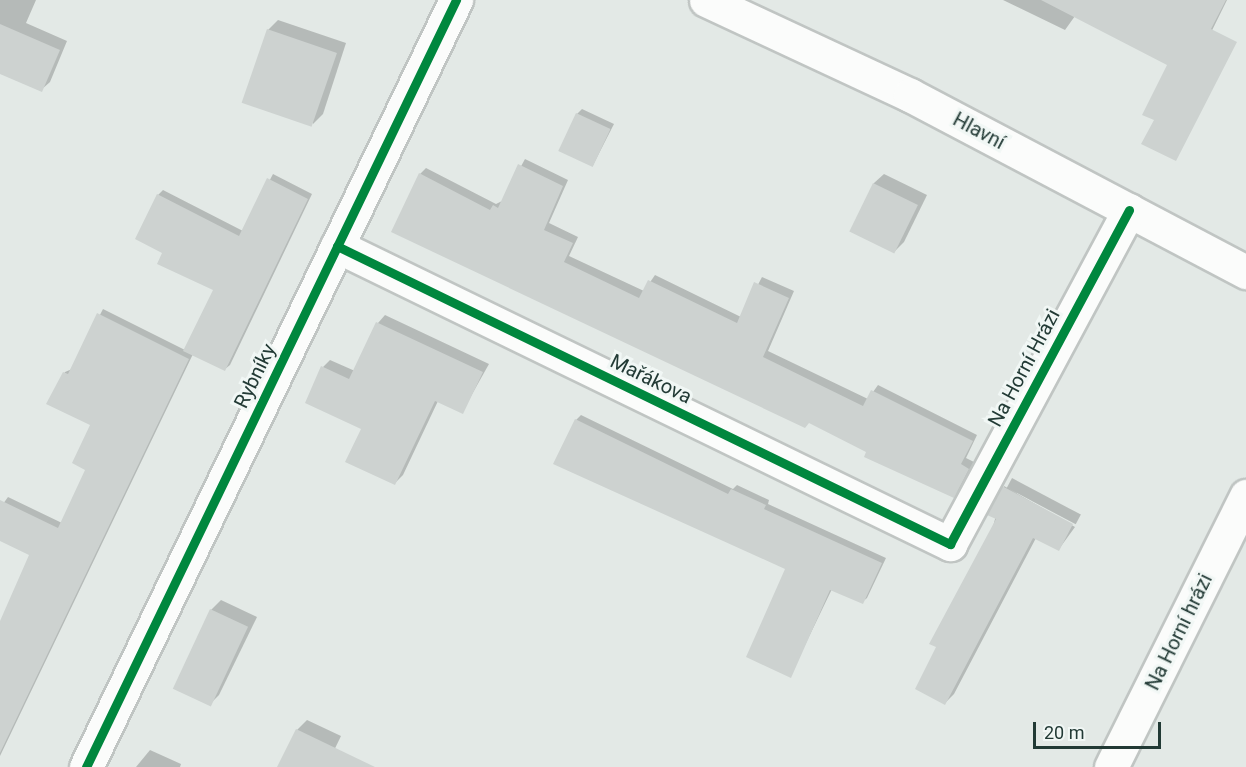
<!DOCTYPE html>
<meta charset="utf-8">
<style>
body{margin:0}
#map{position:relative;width:1246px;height:767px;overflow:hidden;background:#e3e9e6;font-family:Roboto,sans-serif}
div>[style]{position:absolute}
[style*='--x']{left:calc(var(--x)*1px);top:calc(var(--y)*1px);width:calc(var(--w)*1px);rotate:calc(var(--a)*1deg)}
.shadow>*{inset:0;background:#0003;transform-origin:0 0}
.building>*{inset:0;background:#cdd2d0;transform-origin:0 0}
.roads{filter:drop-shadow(2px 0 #c0c5c3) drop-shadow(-2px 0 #c0c5c3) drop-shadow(0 2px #c0c5c3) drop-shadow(0 -2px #c0c5c3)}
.minor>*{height:33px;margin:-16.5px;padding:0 16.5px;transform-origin:16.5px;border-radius:16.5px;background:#fbfcfb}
.cycleway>*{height:9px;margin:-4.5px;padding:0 4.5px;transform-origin:4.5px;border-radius:4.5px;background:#00873e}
span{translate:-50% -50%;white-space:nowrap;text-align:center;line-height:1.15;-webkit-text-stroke:6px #f1f7f5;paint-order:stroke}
.street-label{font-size:20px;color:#223a35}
.scale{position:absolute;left:1033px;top:722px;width:128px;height:27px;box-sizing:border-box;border:3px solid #223a35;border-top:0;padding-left:8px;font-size:18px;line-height:21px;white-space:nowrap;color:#223a35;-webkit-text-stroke:4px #f1f7f5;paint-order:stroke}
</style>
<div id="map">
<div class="shadow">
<i style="clip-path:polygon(0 0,36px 0,26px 23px,67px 41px,50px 82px,41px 90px,0 72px)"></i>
<i style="clip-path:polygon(1003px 0,1227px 0,1193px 69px,1075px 16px,1065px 30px)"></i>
<i style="clip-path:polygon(278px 20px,346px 43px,323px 114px,313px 124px,268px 30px)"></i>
<i style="clip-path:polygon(582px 109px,614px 124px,593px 165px,577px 114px)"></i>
<i style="clip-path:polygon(525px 159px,568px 180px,549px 223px,578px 237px,569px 256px,644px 291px,655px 275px,741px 317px,762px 277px,794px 291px,768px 351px,868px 399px,878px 385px,977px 435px,966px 458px,974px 462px,959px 490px,953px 496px,868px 452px,420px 174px,426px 168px,496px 204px,502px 201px)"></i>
<i style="clip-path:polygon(273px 174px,312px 194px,230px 365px,225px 369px,193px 354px,0 756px,0 623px,31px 555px,0 539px,0 508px,8px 497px,62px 523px,87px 469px,92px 425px,48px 403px,65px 372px,72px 369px,103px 309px,185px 350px,215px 290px,164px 252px,158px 195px,163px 190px,243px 231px)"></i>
<i style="clip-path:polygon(884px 174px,927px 195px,904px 242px,894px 252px,851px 230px,874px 183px)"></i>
<i style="clip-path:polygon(385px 315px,489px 364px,462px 412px,438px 401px,403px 475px,395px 483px,323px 367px,330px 360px,355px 371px,378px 323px)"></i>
<i style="clip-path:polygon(581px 415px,733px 489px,737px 485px,769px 500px,768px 504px,886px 558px,867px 598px,862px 602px,832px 589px,790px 676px,787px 569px,576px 420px)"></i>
<i style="left:1012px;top:478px;width:78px;height:11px;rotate:28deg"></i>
<i style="clip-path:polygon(1004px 486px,1075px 527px,1059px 549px,1036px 538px,954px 694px,945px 703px)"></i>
<i style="clip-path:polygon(221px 600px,257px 617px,219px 695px,209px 705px,211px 610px)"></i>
<i style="clip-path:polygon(307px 720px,341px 736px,326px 767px,279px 767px,297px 730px)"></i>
<i style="clip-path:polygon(150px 750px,181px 764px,180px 767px,136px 767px)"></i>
</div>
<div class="building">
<i style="clip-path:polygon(1041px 0,1226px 0,1211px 29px,1237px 42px,1176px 161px,1141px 144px,1154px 120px,1142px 115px,1167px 65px)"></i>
<i style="clip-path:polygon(0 24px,60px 50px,42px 92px,0 74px)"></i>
<i style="left:267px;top:29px;width:74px;height:78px;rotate:19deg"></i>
<i style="left:576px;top:113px;width:38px;height:42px;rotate:25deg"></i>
<i style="clip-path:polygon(518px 164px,563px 186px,544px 230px,573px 243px,564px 262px,639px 298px,648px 280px,737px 323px,754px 282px,789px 298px,763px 357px,863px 406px,871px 390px,973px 441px,961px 464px,969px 469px,954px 498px,864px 457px,866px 452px,809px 423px,805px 428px,391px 232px,419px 173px,490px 210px,493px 205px,498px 208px)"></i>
<i style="clip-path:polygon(267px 178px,308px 199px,225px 371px,183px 351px,213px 290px,157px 264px,162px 253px,135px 239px,157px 194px,239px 236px)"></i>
<i style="left:873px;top:183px;width:50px;height:54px;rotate:26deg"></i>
<i style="clip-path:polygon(97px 313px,189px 359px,0 753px,0 621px,29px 555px,0 541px,0 500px,58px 528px,85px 470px,72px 463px,90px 425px,46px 404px,63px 372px,68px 374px)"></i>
<i style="clip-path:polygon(376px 322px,483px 372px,463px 414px,435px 401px,395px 485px,345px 462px,361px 429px,305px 403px,321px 366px,349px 379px)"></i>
<i style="clip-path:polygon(575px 419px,728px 494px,731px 489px,766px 505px,764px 509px,882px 563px,863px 604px,830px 590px,791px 678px,746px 657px,785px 569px,553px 464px)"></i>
<i style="clip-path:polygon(1002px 486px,1073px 524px,1059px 551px,1033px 538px,945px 705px,915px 689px,936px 647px,929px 644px,996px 519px,987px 515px)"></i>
<i style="left:210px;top:609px;width:42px;height:88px;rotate:25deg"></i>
<i style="clip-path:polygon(296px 729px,375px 767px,277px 767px)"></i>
</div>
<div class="roads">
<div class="minor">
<i style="--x:706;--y:0;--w:225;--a:25"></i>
<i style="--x:910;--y:95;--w:380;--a:27.8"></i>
<i style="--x:337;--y:246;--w:682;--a:25.93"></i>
<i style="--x:950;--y:544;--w:379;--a:-61.8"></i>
<i style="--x:86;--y:767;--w:852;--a:-64.25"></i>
<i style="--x:1111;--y:767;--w:303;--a:-63.5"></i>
</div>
</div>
<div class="cycleway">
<i style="--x:337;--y:246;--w:682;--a:25.93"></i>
<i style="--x:950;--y:544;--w:379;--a:-61.8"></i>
<i style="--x:86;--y:767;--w:852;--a:-64.25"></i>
</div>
<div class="street-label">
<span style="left:979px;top:131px;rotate:28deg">Hlavní</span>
<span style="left:1024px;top:368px;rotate:-62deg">Na Horní Hrázi</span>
<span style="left:255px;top:376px;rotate:-64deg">Rybníky</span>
<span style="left:651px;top:379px;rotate:26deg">Mařákova</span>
<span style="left:1179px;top:632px;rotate:-64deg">Na Horní hrázi</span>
</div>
<div class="scale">20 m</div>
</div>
